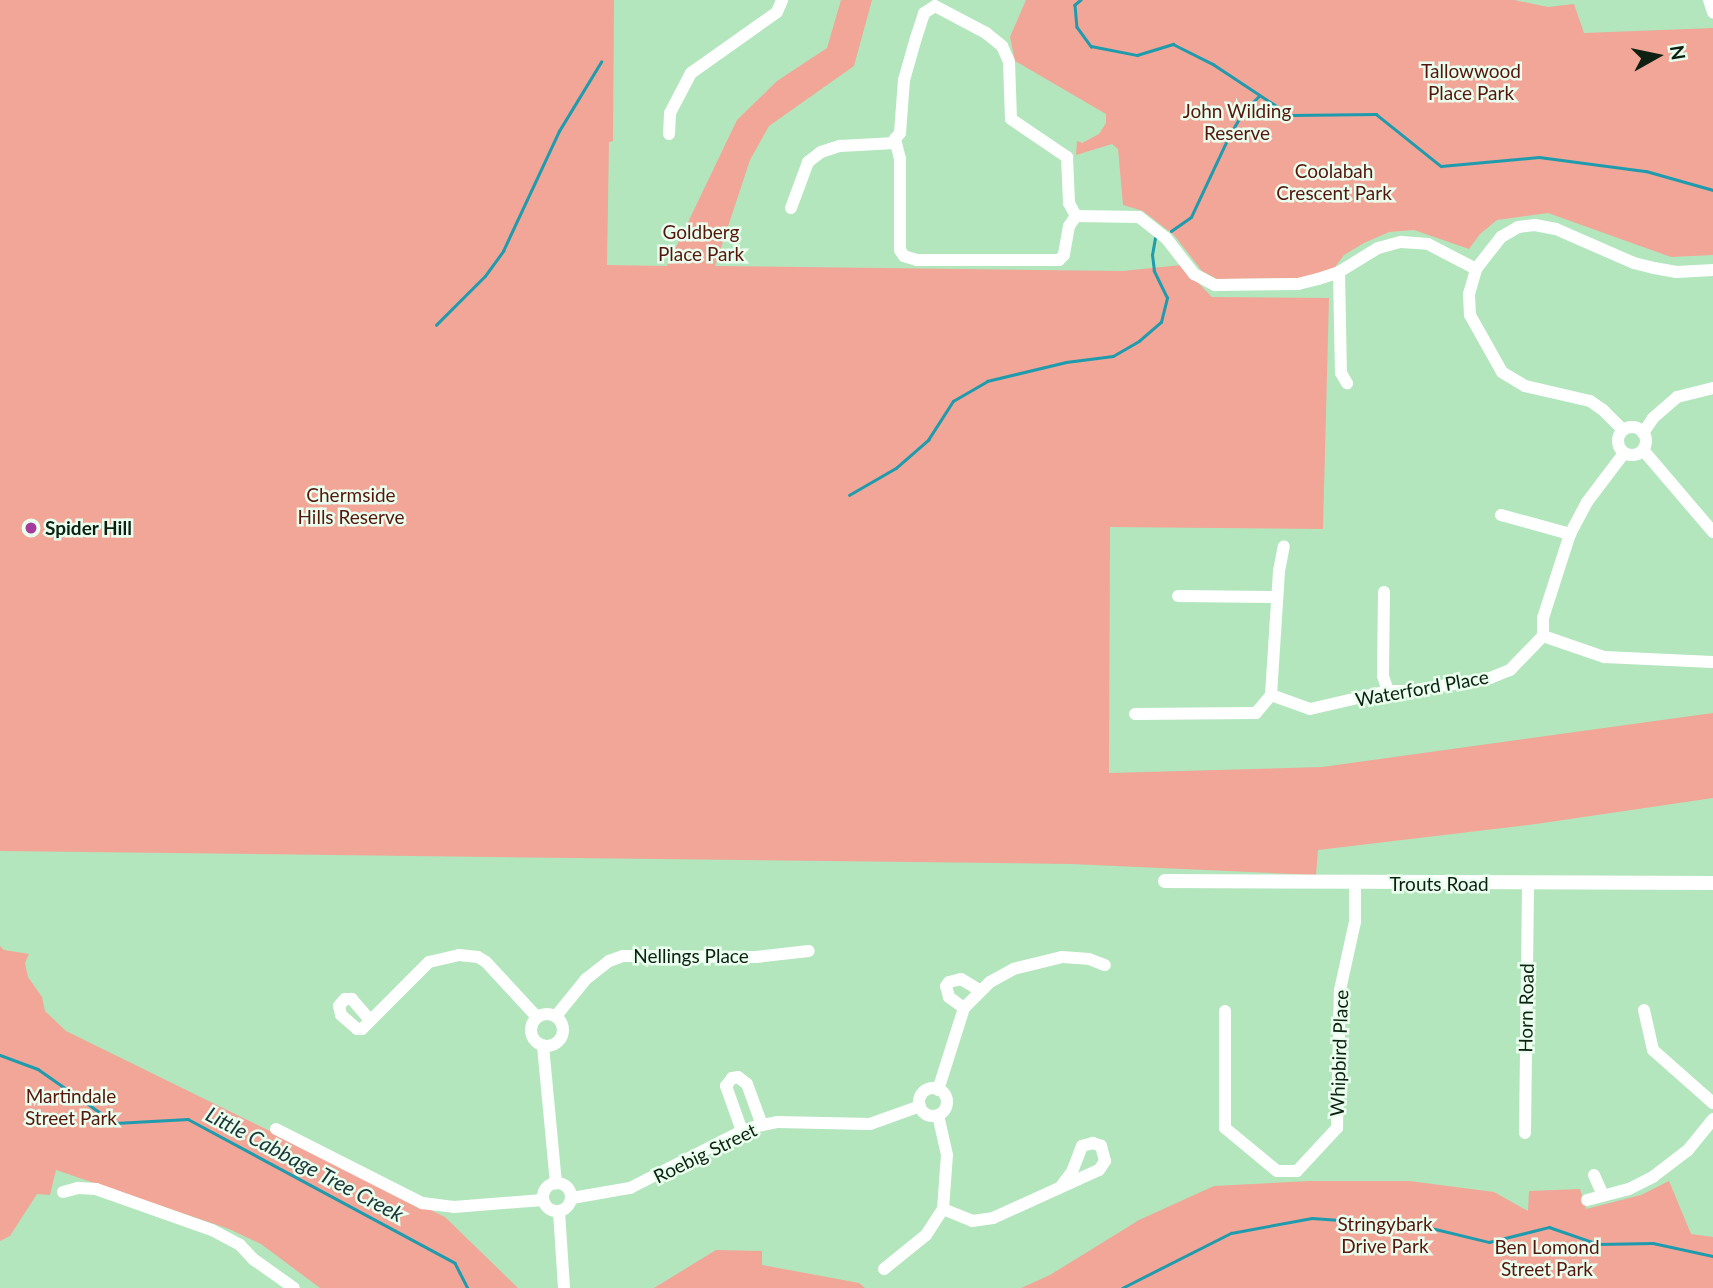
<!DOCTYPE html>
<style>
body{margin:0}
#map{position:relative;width:1713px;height:1288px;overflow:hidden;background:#b3e6bd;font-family:Lato,sans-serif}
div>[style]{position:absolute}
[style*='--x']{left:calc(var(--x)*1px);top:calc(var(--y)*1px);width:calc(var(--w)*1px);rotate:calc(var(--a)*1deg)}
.green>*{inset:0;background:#f1a698}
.stream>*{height:2.5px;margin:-1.25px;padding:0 1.25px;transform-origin:1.25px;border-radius:1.25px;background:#1f9bae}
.minor>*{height:12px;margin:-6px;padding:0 6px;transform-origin:6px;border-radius:6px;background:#fff}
.minor>.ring{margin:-6px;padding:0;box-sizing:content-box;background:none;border:12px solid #fff;border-radius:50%}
.tertiary>*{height:14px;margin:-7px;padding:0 7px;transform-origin:7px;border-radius:7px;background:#fff}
.dots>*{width:19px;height:19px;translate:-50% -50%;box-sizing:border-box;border:4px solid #eaffee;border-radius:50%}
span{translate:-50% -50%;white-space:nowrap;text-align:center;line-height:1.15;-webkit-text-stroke:5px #eaffee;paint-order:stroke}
.park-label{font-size:19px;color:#56160e}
.poi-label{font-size:19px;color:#0d2012;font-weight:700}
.left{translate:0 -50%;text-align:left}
.street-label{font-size:19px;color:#0d2012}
.water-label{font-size:21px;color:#1c3539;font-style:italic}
.north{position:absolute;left:1622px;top:21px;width:70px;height:70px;-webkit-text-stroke:5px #eaffee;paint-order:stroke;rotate:81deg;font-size:19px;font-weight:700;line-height:28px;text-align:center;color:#0d2012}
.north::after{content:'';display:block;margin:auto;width:24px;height:32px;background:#0d2012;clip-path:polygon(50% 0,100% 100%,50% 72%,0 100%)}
</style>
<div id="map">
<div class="green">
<i style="clip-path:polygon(0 0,614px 0,613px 141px,609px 142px,607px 265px,667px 266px,737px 120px,777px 81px,827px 48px,841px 0,872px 0,854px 66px,769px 126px,750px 160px,715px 266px,1123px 271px,1181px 265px,1212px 297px,1329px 298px,1323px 529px,1110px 527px,1109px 773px,1322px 767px,1713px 713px,1713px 798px,1536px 824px,1318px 850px,1316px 875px,1071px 864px,0 851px)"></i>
<i style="clip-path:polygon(1026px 0,1514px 0,1548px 7px,1574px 4px,1584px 33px,1713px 28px,1713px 255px,1671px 257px,1548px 213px,1497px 220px,1480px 234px,1469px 249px,1414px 230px,1389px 232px,1364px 243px,1344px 255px,1335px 267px,1310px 278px,1217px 279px,1202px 271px,1174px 235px,1143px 211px,1123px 205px,1118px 149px,1112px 144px,1076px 155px,1077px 141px,1082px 143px,1099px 134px,1106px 123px,1106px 114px,1015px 61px,1010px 37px)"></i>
<i style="clip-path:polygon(0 946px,4px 950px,29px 954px,25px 963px,28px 977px,42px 997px,45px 1011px,66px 1031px,445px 1217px,518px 1288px,320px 1288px,261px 1244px,229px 1229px,56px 1170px,50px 1195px,37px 1194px,10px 1236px,0 1241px)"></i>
<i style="clip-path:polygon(1310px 1181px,1409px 1181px,1494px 1192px,1528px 1211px,1529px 1191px,1580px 1189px,1586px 1209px,1641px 1195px,1669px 1181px,1691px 1234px,1713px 1237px,1713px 1288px,1021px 1288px,1050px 1275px,1139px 1220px,1214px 1186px)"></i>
<i style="clip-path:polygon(716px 1250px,762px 1251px,762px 1265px,859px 1283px,865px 1288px,654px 1288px)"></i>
</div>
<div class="stream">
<i style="--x:1081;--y:0;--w:8;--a:140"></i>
<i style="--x:1075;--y:5;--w:22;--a:85"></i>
<i style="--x:1077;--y:27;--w:24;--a:54"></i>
<i style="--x:1091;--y:46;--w:47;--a:11.1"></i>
<i style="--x:1137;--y:55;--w:38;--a:-17"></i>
<i style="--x:1173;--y:44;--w:45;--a:26.6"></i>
<i style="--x:1213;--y:64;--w:92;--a:33.5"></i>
<i style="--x:1290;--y:115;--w:86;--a:-0.7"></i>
<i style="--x:1376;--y:114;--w:83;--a:38.7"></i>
<i style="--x:1441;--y:166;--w:98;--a:-5.2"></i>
<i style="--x:1539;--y:157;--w:108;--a:7.5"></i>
<i style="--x:1646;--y:171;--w:70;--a:15.8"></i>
<i style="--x:1171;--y:231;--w:24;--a:-35"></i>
<i style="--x:1191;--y:217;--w:89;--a:-64.9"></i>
<i style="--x:1229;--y:136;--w:28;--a:-60"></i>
<i style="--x:1243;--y:112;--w:23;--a:-45"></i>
<i style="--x:436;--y:325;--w:69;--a:-45"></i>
<i style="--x:485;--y:276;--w:31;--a:-54"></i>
<i style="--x:503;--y:251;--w:132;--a:-65"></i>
<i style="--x:559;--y:131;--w:81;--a:-58.7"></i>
<i style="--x:849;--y:495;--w:54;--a:-29.9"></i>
<i style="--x:896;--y:468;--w:43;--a:-41.2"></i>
<i style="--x:928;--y:440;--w:46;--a:-57.3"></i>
<i style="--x:953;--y:401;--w:39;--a:-30"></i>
<i style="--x:987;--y:381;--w:81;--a:-13.5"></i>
<i style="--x:1066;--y:362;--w:47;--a:-7.3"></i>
<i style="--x:1113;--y:356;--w:30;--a:-30"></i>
<i style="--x:1139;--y:341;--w:29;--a:-41"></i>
<i style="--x:1161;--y:322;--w:25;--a:-76"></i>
<i style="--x:1167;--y:298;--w:30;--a:-116"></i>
<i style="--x:1154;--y:271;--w:16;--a:-97"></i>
<i style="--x:1152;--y:255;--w:17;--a:-80"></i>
<i style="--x:0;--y:1055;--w:40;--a:20.2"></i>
<i style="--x:38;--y:1069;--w:94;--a:35"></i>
<i style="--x:115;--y:1123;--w:73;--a:-3.1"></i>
<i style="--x:188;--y:1119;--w:303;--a:28.3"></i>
<i style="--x:455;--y:1263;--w:28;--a:63"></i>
<i style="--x:1122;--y:1288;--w:122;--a:-26.8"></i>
<i style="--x:1231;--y:1233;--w:82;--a:-10.5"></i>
<i style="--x:1312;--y:1218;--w:111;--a:4.1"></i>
<i style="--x:1423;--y:1226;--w:68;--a:13.6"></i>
<i style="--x:1489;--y:1242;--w:62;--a:-14"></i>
<i style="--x:1549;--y:1227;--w:52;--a:19.1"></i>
<i style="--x:1598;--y:1244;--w:55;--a:-1"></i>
<i style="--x:1653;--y:1243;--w:61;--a:12.2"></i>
</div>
<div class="minor">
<i style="--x:1709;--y:0;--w:13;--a:72"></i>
<i style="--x:935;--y:6;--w:58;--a:27.9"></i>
<i style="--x:986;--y:33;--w:21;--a:39"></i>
<i style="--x:1002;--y:46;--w:17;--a:66"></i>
<i style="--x:1009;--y:62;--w:57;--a:88"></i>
<i style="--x:1011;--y:119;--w:68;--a:34.2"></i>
<i style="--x:1067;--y:157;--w:46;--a:87.5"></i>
<i style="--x:1069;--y:203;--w:15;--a:62"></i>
<i style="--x:1076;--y:216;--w:12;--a:125"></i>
<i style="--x:1069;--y:226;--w:29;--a:100"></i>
<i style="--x:1064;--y:255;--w:7;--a:135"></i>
<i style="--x:1059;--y:260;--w:142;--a:180"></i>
<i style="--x:917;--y:260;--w:14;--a:-163"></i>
<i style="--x:904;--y:256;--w:7;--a:-124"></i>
<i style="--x:900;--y:250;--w:91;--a:-90"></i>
<i style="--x:900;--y:159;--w:21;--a:-104"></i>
<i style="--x:895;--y:139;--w:8;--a:-50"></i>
<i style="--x:900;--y:133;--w:53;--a:-85.7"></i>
<i style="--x:904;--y:80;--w:44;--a:-74.1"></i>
<i style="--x:916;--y:38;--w:26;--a:-72"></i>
<i style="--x:924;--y:13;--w:13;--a:-32"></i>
<i style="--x:669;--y:134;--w:21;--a:-87"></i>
<i style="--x:670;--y:113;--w:45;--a:-62.3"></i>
<i style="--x:691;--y:73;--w:105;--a:-35.3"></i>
<i style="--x:777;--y:12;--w:13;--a:-67"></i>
<i style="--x:791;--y:208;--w:49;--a:-69.7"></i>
<i style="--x:808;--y:162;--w:16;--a:-38"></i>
<i style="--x:821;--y:152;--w:20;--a:-18"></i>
<i style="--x:840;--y:146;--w:55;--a:-3.1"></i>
<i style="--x:1076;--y:216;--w:63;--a:0.9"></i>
<i style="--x:1139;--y:217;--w:34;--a:38"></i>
<i style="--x:1166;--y:238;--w:46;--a:52.1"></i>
<i style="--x:1194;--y:274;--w:24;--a:28"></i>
<i style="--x:1215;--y:285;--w:83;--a:-0.7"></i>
<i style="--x:1298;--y:284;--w:21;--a:-14"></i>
<i style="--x:1318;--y:279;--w:22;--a:-18"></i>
<i style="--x:1339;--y:272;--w:46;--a:-31.6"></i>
<i style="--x:1378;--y:248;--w:24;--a:-15"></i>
<i style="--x:1401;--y:242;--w:27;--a:4"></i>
<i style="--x:1428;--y:244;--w:54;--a:27.5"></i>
<i style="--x:1339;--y:272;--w:101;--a:88.9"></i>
<i style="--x:1341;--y:373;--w:12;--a:59"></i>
<i class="ring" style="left:1618px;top:427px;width:16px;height:16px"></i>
<i style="--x:1623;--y:430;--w:28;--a:-135"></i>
<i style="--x:1603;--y:410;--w:16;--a:-145"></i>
<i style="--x:1590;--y:401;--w:67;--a:-167"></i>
<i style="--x:1525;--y:386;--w:27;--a:-149"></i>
<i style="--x:1502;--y:372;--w:65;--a:-119.3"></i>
<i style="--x:1470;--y:315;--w:21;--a:-93"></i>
<i style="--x:1469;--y:294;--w:26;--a:-74"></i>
<i style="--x:1476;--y:269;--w:41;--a:-52"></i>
<i style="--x:1501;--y:237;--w:20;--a:-30"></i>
<i style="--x:1518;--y:227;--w:17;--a:-7"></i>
<i style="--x:1535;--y:225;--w:21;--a:11"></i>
<i style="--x:1556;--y:229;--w:85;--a:23.6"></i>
<i style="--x:1634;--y:263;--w:21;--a:14"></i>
<i style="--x:1654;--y:268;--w:23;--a:10"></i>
<i style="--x:1677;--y:272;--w:36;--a:-3"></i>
<i style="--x:1643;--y:433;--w:18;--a:-56"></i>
<i style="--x:1653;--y:418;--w:32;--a:-41"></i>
<i style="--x:1677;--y:397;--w:37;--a:-14"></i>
<i style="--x:1643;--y:450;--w:108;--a:49.5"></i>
<i style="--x:1501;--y:515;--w:72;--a:15.4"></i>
<i style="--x:1384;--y:592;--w:84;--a:90.7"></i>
<i style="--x:1383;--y:676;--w:16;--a:72"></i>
<i style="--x:1178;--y:596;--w:99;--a:0.6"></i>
<i style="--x:1543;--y:636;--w:65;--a:19"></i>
<i style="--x:1604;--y:657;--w:109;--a:2.6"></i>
<i style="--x:1271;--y:695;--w:124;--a:-86.3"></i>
<i style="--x:1279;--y:571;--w:25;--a:-79"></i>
<i style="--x:1135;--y:714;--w:121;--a:-0.5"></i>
<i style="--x:1256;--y:713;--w:23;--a:-50"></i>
<i style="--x:1271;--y:695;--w:41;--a:19.7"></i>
<i style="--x:1310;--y:709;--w:80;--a:-13"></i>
<i style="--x:1388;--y:691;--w:22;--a:0"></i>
<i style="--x:1410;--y:691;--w:81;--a:-9.2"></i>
<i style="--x:1490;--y:678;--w:22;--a:-22"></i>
<i style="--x:1510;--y:670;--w:47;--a:-45.9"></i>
<i style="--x:1543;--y:636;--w:18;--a:-90"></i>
<i style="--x:1543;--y:618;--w:88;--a:-72.2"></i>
<i style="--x:1570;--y:534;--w:36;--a:-62"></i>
<i style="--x:1587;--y:502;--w:61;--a:-52.9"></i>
<i style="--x:964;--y:1008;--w:19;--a:-144"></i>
<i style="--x:949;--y:997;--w:11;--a:-105"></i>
<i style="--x:946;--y:986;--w:5;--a:-53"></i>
<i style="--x:949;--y:982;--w:12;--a:-14"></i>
<i style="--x:961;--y:979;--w:21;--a:31"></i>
<i style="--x:1644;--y:1010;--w:41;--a:77.3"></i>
<i style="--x:1653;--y:1050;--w:80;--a:41.5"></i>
<i style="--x:1225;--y:1011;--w:117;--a:90"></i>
<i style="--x:1225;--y:1128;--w:67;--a:39.6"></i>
<i style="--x:1277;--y:1171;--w:20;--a:0"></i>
<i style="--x:1297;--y:1171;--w:59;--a:-47.1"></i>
<i style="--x:1337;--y:1128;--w:138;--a:-88.8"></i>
<i style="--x:1340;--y:990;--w:70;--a:-77.6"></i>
<i style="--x:1355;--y:922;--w:38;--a:-90"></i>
<i class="ring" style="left:531px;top:1014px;width:20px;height:20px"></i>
<i style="--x:556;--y:1016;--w:48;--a:-51"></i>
<i style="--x:586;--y:979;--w:29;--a:-38"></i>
<i style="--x:609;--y:961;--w:15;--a:-20"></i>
<i style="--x:623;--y:956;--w:133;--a:0.4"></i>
<i style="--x:756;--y:957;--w:53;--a:-6.5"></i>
<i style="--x:370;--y:1020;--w:28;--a:-131"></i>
<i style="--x:352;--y:999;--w:7;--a:180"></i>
<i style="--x:345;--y:999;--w:9;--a:131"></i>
<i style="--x:339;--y:1006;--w:9;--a:77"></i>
<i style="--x:341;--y:1015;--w:21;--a:41"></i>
<i style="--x:357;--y:1029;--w:5;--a:0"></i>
<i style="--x:362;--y:1029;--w:95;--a:-45"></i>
<i style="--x:429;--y:962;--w:31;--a:-13"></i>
<i style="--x:459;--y:955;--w:19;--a:6"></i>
<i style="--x:478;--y:957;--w:9;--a:32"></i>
<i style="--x:486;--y:962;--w:75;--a:47.2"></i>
<i style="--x:543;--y:1046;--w:138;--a:84.6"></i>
<i class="ring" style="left:919px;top:1088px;width:16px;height:16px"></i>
<i style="--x:938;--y:1090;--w:86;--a:-72.4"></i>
<i style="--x:964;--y:1008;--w:37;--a:-45"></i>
<i style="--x:990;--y:982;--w:26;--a:-29"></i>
<i style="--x:1013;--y:969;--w:50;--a:-13.8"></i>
<i style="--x:1062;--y:957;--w:27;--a:4"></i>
<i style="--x:1089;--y:959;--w:17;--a:21"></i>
<i style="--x:276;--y:1129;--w:164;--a:26.9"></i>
<i style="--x:422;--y:1203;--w:32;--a:7"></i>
<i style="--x:454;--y:1207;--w:89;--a:-4.5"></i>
<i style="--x:742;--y:1131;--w:48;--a:-109.6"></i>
<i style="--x:726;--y:1086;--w:10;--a:-53"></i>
<i style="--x:732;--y:1078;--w:6;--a:-9"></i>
<i style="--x:738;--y:1077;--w:11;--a:38"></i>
<i style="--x:747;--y:1084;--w:44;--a:69.9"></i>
<i style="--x:1525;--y:1133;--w:250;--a:-89.3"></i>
<i style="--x:1594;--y:1175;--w:22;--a:66"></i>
<i class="ring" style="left:543px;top:1183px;width:16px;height:16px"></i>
<i style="--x:63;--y:1192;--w:16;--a:-15"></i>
<i style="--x:78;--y:1188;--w:18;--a:3"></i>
<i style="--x:96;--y:1189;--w:123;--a:19.5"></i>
<i style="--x:212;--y:1230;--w:32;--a:28"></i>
<i style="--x:240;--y:1245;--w:19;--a:47"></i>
<i style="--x:253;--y:1259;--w:50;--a:35.3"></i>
<i style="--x:572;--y:1198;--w:59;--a:-9.8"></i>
<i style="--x:630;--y:1188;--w:126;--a:-27"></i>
<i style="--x:742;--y:1131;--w:21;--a:-17"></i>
<i style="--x:762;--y:1125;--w:15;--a:-11"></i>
<i style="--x:777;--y:1122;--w:93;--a:1.2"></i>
<i style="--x:870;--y:1124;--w:53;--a:-19.8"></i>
<i style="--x:1587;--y:1200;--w:43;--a:-14.7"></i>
<i style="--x:1629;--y:1189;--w:28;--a:-27"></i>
<i style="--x:1654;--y:1176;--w:43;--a:-37.4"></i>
<i style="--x:1688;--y:1150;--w:40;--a:-51"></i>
<i style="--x:943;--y:1209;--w:31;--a:22"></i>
<i style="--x:972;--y:1221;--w:21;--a:-8"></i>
<i style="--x:993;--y:1218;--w:116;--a:-24.4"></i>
<i style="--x:1099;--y:1170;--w:11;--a:-56"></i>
<i style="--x:1105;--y:1161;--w:16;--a:-105"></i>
<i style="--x:1101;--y:1146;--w:9;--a:-159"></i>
<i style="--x:1093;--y:1143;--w:11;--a:165"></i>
<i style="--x:1082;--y:1146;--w:28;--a:111"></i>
<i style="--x:1072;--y:1172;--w:16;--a:128"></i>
<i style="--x:559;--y:1212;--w:76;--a:86.2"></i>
<i style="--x:884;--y:1269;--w:54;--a:-39"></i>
<i style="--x:926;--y:1235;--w:31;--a:-57"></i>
<i style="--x:943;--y:1209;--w:54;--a:-85.8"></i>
<i style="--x:947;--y:1155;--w:41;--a:-102.7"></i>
</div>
<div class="tertiary">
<i style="--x:1165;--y:881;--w:548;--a:0.21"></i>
</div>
<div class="dots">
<i style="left:31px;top:528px;background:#a43b9d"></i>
</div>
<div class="park-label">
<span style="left:1471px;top:82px">Tallowwood<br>Place Park</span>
<span style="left:1237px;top:122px">John Wilding<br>Reserve</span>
<span style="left:1334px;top:182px">Coolabah<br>Crescent Park</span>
<span style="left:701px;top:243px">Goldberg<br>Place Park</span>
<span style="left:351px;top:506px">Chermside<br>Hills Reserve</span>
<span style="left:71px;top:1107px">Martindale<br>Street Park</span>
<span style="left:1385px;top:1235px">Stringybark<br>Drive Park</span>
<span style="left:1547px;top:1258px">Ben Lomond<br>Street Park</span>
</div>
<div class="poi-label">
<span class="left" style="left:45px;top:528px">Spider Hill</span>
</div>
<div class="street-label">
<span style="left:1422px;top:688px;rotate:-10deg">Waterford Place</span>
<span style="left:1439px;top:884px">Trouts Road</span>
<span style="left:691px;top:956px">Nellings Place</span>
<span style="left:1526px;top:1008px;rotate:-89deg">Horn Road</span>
<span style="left:1339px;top:1053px;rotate:-88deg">Whipbird Place</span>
<span style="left:705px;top:1153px;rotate:-26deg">Roebig Street</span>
</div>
<div class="water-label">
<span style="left:305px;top:1164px;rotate:28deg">Little Cabbage Tree Creek</span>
</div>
<div class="north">N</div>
</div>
